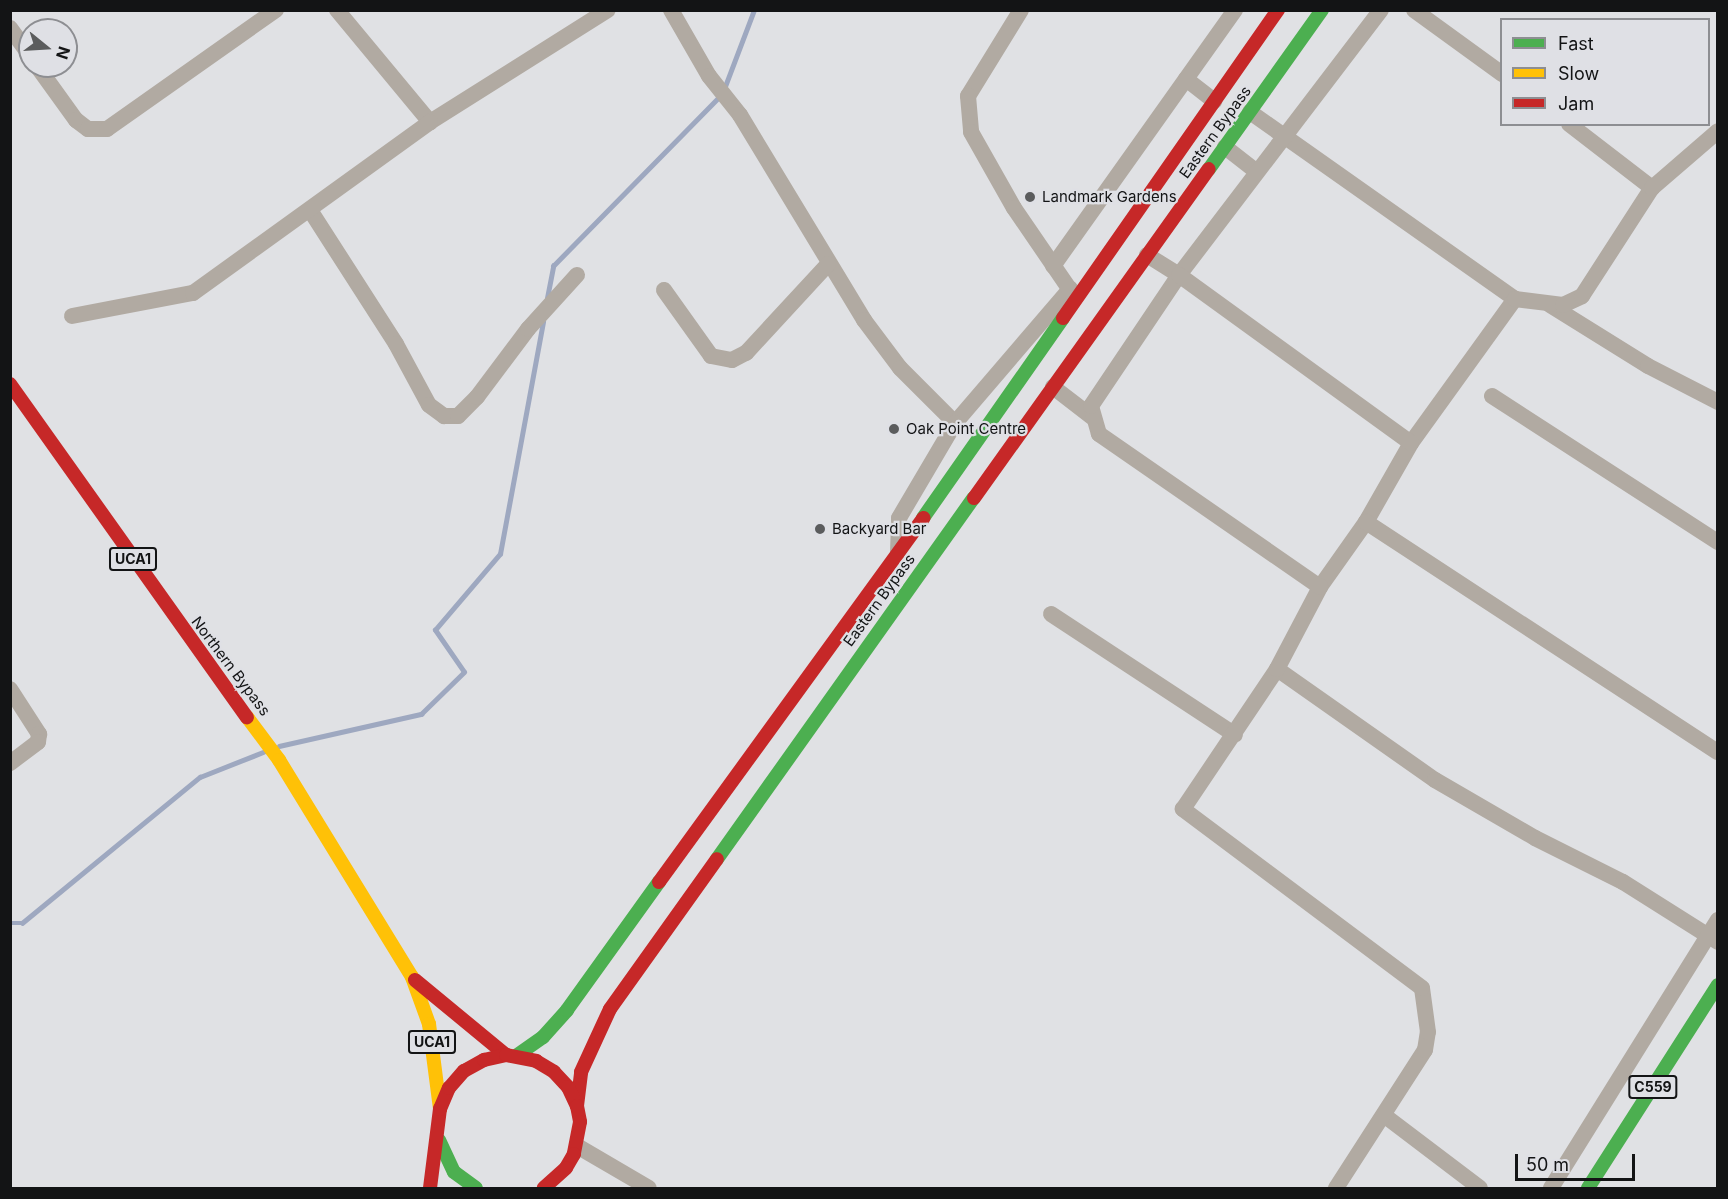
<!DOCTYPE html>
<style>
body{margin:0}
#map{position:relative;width:1728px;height:1199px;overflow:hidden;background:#e0e1e4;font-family:Inter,sans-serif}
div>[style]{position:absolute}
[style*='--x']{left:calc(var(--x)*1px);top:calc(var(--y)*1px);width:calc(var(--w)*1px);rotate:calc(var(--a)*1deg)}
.stream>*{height:4.5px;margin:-2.25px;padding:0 2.25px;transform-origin:2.25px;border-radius:2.25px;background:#9ea8c0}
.street>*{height:16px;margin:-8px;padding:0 8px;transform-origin:8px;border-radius:8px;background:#b1aaa2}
.fast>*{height:14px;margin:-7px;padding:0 7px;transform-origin:7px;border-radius:7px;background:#4caf50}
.slow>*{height:14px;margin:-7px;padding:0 7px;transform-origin:7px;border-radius:7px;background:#ffc107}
.jam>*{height:14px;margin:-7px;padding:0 7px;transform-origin:7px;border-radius:7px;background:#c62828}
.dots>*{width:16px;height:16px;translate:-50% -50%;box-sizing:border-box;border:3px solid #dfe0e5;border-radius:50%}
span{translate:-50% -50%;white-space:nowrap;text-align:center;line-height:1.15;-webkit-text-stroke:4.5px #dfe0e5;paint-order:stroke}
.shield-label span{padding:2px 4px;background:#dfe0e5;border:2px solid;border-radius:4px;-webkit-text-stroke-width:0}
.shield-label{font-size:14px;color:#131415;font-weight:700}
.street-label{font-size:15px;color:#131415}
.poi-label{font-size:15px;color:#131415}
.left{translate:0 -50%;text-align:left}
.frame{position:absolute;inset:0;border:12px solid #131415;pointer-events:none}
.legend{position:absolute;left:1500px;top:18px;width:210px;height:108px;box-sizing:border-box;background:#dfe0e5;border:2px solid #8d8e92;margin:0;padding:8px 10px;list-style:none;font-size:18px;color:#131415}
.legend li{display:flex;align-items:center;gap:12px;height:30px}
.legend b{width:30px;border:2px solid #8d8e92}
.north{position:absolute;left:18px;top:18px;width:60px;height:60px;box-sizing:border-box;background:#dfe0e5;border:2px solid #8d8e92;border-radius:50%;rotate:108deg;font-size:16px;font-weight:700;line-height:24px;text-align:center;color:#131415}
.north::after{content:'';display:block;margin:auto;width:21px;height:27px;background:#5b5c5d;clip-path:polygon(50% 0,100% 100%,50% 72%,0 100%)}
.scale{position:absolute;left:1515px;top:1154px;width:120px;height:27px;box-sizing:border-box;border:3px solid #131415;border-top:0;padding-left:8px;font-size:18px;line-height:21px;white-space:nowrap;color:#131415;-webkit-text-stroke:4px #dfe0e5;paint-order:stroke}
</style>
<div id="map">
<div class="stream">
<i style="--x:724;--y:89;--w:85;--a:-69.2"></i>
<i style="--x:547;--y:298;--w:33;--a:-79"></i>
<i style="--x:553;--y:266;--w:238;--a:-45.5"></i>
<i style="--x:279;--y:746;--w:146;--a:-12.7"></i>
<i style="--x:421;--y:714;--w:60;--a:-44.3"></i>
<i style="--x:464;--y:672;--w:51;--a:-124.6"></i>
<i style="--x:435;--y:630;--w:100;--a:-49.5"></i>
<i style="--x:500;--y:554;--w:236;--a:-79.5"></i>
<i style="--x:10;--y:923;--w:12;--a:0"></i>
<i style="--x:22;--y:923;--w:230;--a:-39.4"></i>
<i style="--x:200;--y:777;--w:68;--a:-21.6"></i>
</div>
<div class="street">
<i style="--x:337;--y:10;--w:146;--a:50.3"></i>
<i style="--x:430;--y:122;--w:210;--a:-32.2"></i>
<i style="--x:671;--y:10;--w:76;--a:60.1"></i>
<i style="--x:709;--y:76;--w:50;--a:51.5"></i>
<i style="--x:740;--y:115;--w:240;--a:58.8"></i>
<i style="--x:864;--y:320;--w:60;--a:53.1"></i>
<i style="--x:900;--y:368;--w:78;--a:45"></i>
<i style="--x:955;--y:423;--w:177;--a:-49.4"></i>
<i style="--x:1021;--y:10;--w:101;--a:121.6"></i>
<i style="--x:968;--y:96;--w:36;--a:85"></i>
<i style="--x:971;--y:132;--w:87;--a:60.5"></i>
<i style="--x:1014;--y:208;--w:108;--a:55.6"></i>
<i style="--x:1414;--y:10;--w:109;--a:36"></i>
<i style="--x:10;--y:28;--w:34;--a:54"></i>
<i style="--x:37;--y:66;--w:67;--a:54.2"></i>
<i style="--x:76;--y:120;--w:15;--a:37"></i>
<i style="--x:88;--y:129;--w:19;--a:0"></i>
<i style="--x:107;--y:129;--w:207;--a:-35.2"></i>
<i style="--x:1186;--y:79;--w:36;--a:38"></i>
<i style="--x:1250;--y:112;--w:324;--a:35.2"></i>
<i style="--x:1569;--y:124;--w:105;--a:37.6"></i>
<i style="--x:1225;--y:147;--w:39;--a:38"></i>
<i style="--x:310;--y:210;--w:159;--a:57.3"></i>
<i style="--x:396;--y:344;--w:69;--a:61.6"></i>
<i style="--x:429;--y:405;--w:19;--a:36"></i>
<i style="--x:444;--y:416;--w:14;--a:0"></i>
<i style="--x:458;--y:416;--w:27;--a:-45"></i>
<i style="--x:477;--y:397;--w:85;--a:-53.1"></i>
<i style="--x:528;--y:329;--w:73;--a:-47.8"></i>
<i style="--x:1147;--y:255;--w:38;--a:32"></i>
<i style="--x:1179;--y:275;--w:333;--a:-52.7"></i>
<i style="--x:1053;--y:266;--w:314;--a:-54.6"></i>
<i style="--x:664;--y:290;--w:81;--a:54.5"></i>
<i style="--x:711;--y:356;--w:21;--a:11"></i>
<i style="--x:732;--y:360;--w:16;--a:-27"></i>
<i style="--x:746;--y:353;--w:121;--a:-47.3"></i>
<i style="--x:1550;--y:305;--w:115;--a:31.9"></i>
<i style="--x:1648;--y:366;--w:79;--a:27.2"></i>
<i style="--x:72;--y:316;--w:123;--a:-10.8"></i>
<i style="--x:193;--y:293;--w:292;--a:-35.8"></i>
<i style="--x:1053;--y:387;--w:49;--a:37.6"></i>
<i style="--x:1492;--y:396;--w:269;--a:32.9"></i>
<i style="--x:1366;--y:522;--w:91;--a:-60.3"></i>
<i style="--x:1411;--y:443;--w:178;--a:-54.2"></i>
<i style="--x:1515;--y:299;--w:48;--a:7.1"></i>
<i style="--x:1563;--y:305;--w:21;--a:-25"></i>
<i style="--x:1582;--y:296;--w:129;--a:-57.1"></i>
<i style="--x:1652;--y:188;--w:87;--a:-40.8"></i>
<i style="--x:898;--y:552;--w:34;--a:-88"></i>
<i style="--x:899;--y:518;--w:110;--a:-59.5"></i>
<i style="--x:1320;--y:587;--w:80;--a:-54.7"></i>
<i style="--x:1366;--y:522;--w:420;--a:33.2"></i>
<i style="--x:1051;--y:614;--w:220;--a:33.3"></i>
<i style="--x:1277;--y:669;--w:193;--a:35.1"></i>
<i style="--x:1435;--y:780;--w:116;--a:30.1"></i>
<i style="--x:1535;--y:838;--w:98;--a:26.6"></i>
<i style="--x:1623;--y:882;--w:112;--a:32.3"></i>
<i style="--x:10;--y:689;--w:54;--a:57.2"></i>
<i style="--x:39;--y:734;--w:8;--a:97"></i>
<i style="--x:38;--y:742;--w:35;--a:143"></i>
<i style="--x:1385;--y:1116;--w:119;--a:37.2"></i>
<i style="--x:577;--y:1146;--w:83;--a:30.3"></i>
<i style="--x:1336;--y:1188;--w:164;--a:-57.2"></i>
<i style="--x:1425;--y:1050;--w:18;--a:-81"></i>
<i style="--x:1428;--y:1032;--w:44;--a:-97.8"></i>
<i style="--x:1422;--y:988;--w:299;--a:-143.2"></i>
<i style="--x:1183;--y:809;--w:169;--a:-56.1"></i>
<i style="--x:1277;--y:669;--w:93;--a:-62.3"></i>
<i style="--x:1320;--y:587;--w:269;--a:-145.3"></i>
<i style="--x:1099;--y:434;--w:29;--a:-106"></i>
<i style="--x:1091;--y:406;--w:158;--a:-56.1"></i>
<i style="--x:1179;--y:275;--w:286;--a:35.9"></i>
<i style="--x:1551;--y:1188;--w:316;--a:-58.1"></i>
</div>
<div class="fast">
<i style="--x:1209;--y:169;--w:195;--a:-54.6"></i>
<i style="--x:923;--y:518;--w:244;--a:-55"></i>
<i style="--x:717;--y:859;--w:443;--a:-54.6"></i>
<i style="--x:516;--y:1056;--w:33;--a:-35"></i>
<i style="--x:543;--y:1037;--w:36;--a:-48"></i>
<i style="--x:567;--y:1010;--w:158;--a:-54.3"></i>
<i style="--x:439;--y:1140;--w:35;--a:65"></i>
<i style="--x:454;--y:1172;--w:27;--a:36"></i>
<i style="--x:1588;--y:1188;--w:241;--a:-57.4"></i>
</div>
<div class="slow">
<i style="--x:247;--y:717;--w:54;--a:53.3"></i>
<i style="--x:279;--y:760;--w:255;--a:58.5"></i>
<i style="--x:412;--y:977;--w:50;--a:70.1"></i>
<i style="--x:429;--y:1024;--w:86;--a:82.6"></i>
</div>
<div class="jam">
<i style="--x:1063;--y:318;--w:376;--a:-55.1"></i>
<i style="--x:10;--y:384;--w:409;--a:54.6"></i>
<i style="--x:974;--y:498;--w:404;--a:-54.5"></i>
<i style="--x:659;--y:882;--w:450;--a:-54"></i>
<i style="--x:415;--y:980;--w:118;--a:39.5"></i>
<i style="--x:577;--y:1106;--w:34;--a:-83"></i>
<i style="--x:581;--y:1072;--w:69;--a:-65.3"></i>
<i style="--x:610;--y:1009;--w:184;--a:-54.5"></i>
<i style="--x:430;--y:1188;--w:80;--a:-82.8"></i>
<i style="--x:440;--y:1109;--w:23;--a:-67"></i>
<i style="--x:449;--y:1088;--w:23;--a:-49"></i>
<i style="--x:464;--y:1071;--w:23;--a:-29"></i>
<i style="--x:484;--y:1060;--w:23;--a:-13"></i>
<i style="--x:506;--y:1055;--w:31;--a:11"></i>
<i style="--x:536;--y:1061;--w:21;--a:31"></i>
<i style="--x:554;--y:1072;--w:21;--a:47"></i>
<i style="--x:568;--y:1087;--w:21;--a:65"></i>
<i style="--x:577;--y:1106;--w:16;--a:79"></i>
<i style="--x:580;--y:1122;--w:33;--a:101"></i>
<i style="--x:574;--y:1154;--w:16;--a:120"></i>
<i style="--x:566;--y:1168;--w:30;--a:138"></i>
</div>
<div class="dots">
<i style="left:1030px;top:197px;background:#5b5c5d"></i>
<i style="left:894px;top:429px;background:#5b5c5d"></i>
<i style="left:820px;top:529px;background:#5b5c5d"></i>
</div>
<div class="shield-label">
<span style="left:133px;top:559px">UCA1</span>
<span style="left:432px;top:1042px">UCA1</span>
<span style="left:1653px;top:1087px">C559</span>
</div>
<div class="street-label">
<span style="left:1215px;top:132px;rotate:-54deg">Eastern Bypass</span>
<span style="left:879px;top:600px;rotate:-54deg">Eastern Bypass</span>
<span style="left:231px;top:666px;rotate:53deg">Northern Bypass</span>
</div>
<div class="poi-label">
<span class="left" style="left:1042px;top:197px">Landmark Gardens</span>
<span class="left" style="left:906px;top:429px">Oak Point Centre</span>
<span class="left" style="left:832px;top:529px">Backyard Bar</span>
</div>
<div class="frame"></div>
<ul class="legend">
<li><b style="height:8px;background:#4caf50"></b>Fast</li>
<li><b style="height:8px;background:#ffc107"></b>Slow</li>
<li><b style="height:8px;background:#c62828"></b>Jam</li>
</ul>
<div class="north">N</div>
<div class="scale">50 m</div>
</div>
